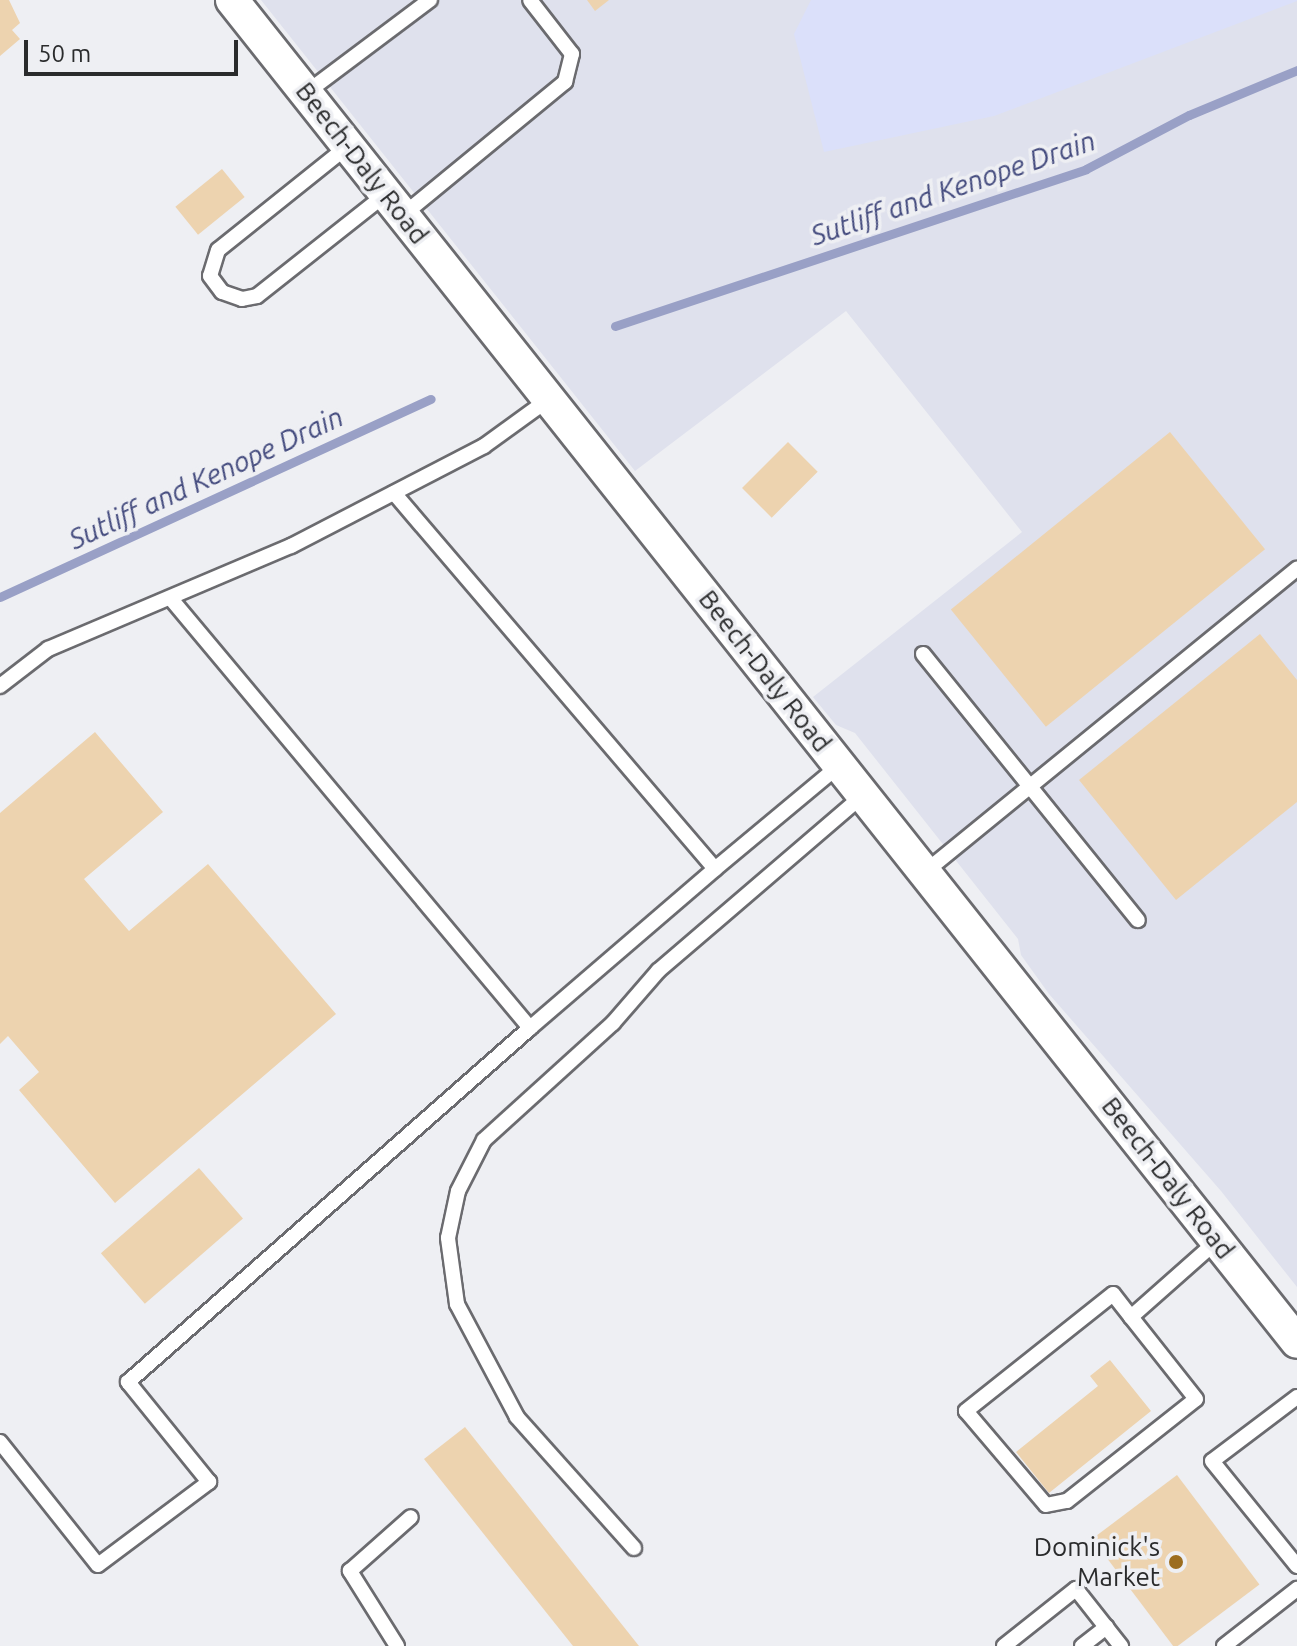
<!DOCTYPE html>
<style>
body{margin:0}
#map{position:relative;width:1297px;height:1646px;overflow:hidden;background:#eeeff3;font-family:Ubuntu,sans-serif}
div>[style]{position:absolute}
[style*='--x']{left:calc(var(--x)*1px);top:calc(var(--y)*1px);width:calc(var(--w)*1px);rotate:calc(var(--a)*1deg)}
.built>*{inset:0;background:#dfe1ed}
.green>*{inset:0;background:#dbe0fa}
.stream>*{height:9px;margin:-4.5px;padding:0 4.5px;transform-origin:4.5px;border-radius:4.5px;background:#99a0c6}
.building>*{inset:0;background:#edd3af;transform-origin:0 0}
.roads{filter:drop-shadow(2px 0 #6b6b6f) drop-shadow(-2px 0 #6b6b6f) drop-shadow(0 2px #6b6b6f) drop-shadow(0 -2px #6b6b6f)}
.service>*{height:14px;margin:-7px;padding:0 7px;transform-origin:7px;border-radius:7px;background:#fff}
.tertiary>*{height:32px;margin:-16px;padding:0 16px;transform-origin:16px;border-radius:16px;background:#fff}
.dots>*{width:22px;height:22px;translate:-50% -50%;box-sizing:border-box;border:4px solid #eeeff3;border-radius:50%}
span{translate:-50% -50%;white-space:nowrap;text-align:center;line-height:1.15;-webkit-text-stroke:7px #eeeff3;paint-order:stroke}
.street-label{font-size:26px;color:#2a2b2c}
.poi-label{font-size:26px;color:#2a2b2c}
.right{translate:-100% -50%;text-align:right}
.water-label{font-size:28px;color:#444b7e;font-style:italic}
.scale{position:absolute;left:24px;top:40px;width:214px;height:36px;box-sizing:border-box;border:4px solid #2a2b2c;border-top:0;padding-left:10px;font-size:24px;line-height:28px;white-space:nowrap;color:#2a2b2c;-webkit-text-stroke:6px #eeeff3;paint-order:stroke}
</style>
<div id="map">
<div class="built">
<i style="clip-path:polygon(261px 0,1297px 0,1297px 1287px,1221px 1191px,1049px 994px,1021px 955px,1018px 939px,855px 733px,836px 725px,813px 697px,1022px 532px,846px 311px,635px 471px)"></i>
</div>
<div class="green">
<i style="clip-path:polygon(811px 0,1297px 0,1297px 1px,994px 116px,824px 152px,794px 34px)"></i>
</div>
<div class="stream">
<i style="--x:615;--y:326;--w:496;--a:-18.4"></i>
<i style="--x:1086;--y:169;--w:116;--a:-27.7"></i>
<i style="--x:1189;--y:115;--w:117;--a:-22.6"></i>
<i style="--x:0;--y:597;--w:474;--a:-24.7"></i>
</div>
<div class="building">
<i style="clip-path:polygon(0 0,9px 0,20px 23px,12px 30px,20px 39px,0 56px)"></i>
<i style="clip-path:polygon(587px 0,609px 0,595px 11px)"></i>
<i style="left:222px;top:169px;width:36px;height:60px;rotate:51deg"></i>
<i style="left:1170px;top:432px;width:151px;height:282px;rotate:51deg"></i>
<i style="left:788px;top:442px;width:42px;height:65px;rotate:45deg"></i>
<i style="clip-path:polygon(1260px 634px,1297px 680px,1297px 802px,1176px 900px,1079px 780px)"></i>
<i style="clip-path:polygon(95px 732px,163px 812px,84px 879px,129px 931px,208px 864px,336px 1014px,115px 1203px,19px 1090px,39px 1072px,8px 1036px,0 1044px,0 813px)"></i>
<i style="left:199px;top:1168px;width:67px;height:130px;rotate:49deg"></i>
<i style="clip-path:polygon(1110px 1360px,1151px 1411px,1049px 1493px,1016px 1452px,1098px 1386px,1090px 1376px)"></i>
<i style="clip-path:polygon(465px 1427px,639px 1646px,573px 1646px,424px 1459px)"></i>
<i style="left:1177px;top:1475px;width:137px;height:106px;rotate:53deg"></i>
</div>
<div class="roads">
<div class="service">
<i style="--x:306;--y:93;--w:155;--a:-36.9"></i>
<i style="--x:348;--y:146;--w:166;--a:141.3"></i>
<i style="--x:218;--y:250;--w:27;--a:107"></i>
<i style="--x:210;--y:276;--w:20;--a:53"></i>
<i style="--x:222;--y:292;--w:21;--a:19"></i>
<i style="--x:242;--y:299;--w:15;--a:-11"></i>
<i style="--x:257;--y:296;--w:164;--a:-38.3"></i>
<i style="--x:403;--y:215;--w:210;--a:-39.4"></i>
<i style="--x:565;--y:82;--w:29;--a:-76"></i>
<i style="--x:572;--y:54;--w:68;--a:-127.9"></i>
<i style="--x:394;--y:493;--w:494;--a:49.5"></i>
<i style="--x:715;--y:869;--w:163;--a:-39.8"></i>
<i style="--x:172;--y:600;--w:558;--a:50.09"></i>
<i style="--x:530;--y:1028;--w:244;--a:-40.7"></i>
<i style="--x:923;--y:654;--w:342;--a:51.1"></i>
<i style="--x:0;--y:686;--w:61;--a:-37.6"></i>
<i style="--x:48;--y:649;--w:264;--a:-23"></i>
<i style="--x:291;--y:546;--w:217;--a:-27.4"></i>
<i style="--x:484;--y:446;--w:80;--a:-35.9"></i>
<i style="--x:925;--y:872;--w:480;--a:-39.2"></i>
<i style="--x:1131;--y:1317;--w:29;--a:-128"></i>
<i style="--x:1113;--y:1294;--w:188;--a:141.5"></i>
<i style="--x:966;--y:1411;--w:123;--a:49.6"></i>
<i style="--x:1046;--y:1505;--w:21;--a:-11"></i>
<i style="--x:1067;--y:1501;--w:164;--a:-38.3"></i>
<i style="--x:1196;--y:1399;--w:105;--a:-128.4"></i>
<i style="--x:1131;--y:1317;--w:115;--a:-41.5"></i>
<i style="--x:1297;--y:1397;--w:106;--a:143"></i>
<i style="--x:1212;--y:1461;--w:135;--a:51"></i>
<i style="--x:0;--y:1442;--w:157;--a:51.5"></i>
<i style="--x:98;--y:1565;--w:139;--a:-36.8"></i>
<i style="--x:209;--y:1482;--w:129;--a:-129"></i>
<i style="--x:128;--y:1382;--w:536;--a:-41.37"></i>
<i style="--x:634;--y:1548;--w:176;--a:-131.8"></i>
<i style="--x:517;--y:1417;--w:128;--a:-118"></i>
<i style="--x:457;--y:1304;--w:67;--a:-97.8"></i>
<i style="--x:448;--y:1238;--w:48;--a:-78"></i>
<i style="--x:458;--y:1191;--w:57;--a:-63"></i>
<i style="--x:484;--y:1140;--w:174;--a:-42.2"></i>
<i style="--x:613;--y:1023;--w:69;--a:-49.1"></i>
<i style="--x:658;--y:971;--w:270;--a:-40.6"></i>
<i style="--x:397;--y:1646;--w:89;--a:-122.1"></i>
<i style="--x:350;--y:1571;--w:81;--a:-41.5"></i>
<i style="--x:1004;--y:1646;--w:92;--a:-38.4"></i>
<i style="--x:1076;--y:1589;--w:73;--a:51.7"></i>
<i style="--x:1082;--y:1646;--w:31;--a:-38"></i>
<i style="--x:1224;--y:1646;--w:93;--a:-38"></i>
</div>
<div class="tertiary">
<i style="--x:232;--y:0;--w:1713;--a:51.56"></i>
</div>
</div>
<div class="dots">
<i style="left:1176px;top:1562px;background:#9c6d1f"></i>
</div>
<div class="street-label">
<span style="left:362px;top:163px;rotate:52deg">Beech-Daly Road</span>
<span style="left:765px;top:671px;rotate:52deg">Beech-Daly Road</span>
<span style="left:1168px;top:1178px;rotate:52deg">Beech-Daly Road</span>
</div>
<div class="poi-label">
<span class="right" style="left:1160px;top:1562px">Dominick's<br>Market</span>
</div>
<div class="water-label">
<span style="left:953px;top:188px;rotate:-19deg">Sutliff and Kenope Drain</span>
<span style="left:206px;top:478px;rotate:-25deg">Sutliff and Kenope Drain</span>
</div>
<div class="scale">50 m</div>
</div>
